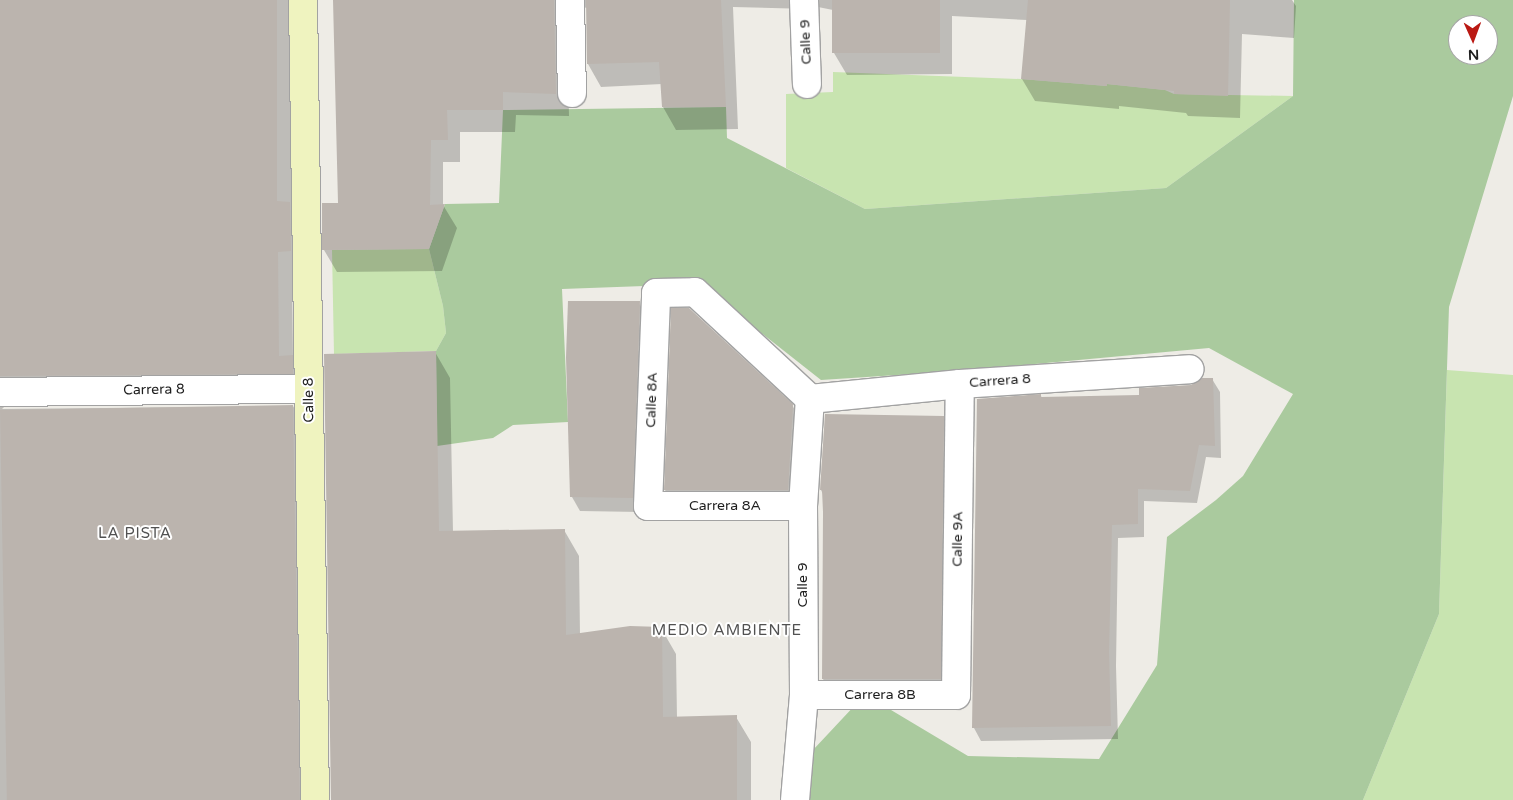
<!DOCTYPE html>
<style>
body{margin:0}
#map{position:relative;width:1513px;height:800px;overflow:hidden;background:#eeece6;font-family:"Varela Round",sans-serif}
div>[style]{position:absolute}
[style*='--x']{left:calc(var(--x)*1px);top:calc(var(--y)*1px);width:calc(var(--w)*1px);rotate:calc(var(--a)*1deg)}
.grass>*{inset:0;background:#c8e4b0}
.forest>*{inset:0;background:#aaca9e}
.shadow>*{inset:0;background:#0003}
.building>*{inset:0;background:#bbb4ae;transform-origin:0 0}
.roads{filter:drop-shadow(1px 0 #a2a2a2) drop-shadow(-1px 0 #a2a2a2) drop-shadow(0 1px #a2a2a2) drop-shadow(0 -1px #a2a2a2)}
.minor>*{height:28px;margin:-14px;padding:0 14px;transform-origin:14px;border-radius:14px;background:#fff}
.secondary>*{height:28px;margin:-14px;padding:0 14px;transform-origin:14px;border-radius:14px;background:#eff3bf}
span{translate:-50% -50%;white-space:nowrap;text-align:center;line-height:1.15;-webkit-text-stroke:4px #fff;paint-order:stroke}
.street-label{font-size:14px;color:#1e1e1e}
.neighbourhood-label{font-size:15px;color:#515151;letter-spacing:1px}
.north{position:absolute;left:1448px;top:15px;width:50px;height:50px;box-sizing:border-box;background:#fff;border:1px solid #a5a5a5;border-radius:50%;rotate:178deg;font-size:14px;font-weight:700;line-height:20px;text-align:center;color:#1e1e1e}
.north::after{content:'';display:block;margin:auto;width:18px;height:22px;background:#ba1913;clip-path:polygon(50% 0,100% 100%,50% 72%,0 100%)}
</style>
<div id="map">
<div class="grass">
<i style="clip-path:polygon(833px 72px,1021px 79px,1107px 86px,1107px 84px,1165px 90px,1174px 94px,1293px 96px,1166px 188px,865px 209px,786px 168px,786px 94px,833px 92px)"></i>
<i style="clip-path:polygon(429px 249px,443px 306px,446px 333px,436px 351px,334px 354px,332px 250px)"></i>
<i style="clip-path:polygon(1447px 370px,1513px 375px,1513px 800px,1363px 800px,1439px 614px)"></i>
</div>
<div class="forest">
<i style="clip-path:polygon(evenodd,1294px 0,1513px 0,1513px 96px,1449px 307px,1439px 614px,1363px 800px,809px 800px,813px 750px,857px 703px,886px 707px,968px 756px,1099px 759px,1157px 665px,1167px 537px,1216px 500px,1243px 476px,1293px 394px,1209px 348px,958px 371px,821px 380px,699px 284px,562px 289px,568px 422px,513px 425px,493px 438px,437px 446px,436px 351px,446px 333px,443px 306px,429px 249px,445px 204px,499px 203px,503px 110px,726px 107px,727px 138px,865px 209px,1166px 188px,1293px 96px,1294px 0,1458px 25px,1488px 25px,1488px 55px,1458px 55px,1458px 25px)"></i>
</div>
<div class="shadow">
<i style="clip-path:polygon(0 0,291px 0,291px 205px,305px 229px,305px 277px,292px 277px,293px 358px,307px 382px,7px 404px,2px 409px,293px 406px,308px 432px,313px 800px,0 800px)"></i>
<i style="clip-path:polygon(334px 0,1292px 0,1296px 6px,1294px 38px,1242px 34px,1240px 118px,1188px 116px,1186px 113px,1119px 106px,1119px 109px,1035px 101px,1022px 79px,1027px 20px,952px 16px,952px 74px,847px 75px,834px 53px,833px 10px,818px 7px,809px 9px,733px 7px,738px 129px,676px 130px,663px 107px,662px 84px,601px 87px,588px 64px,587px 8px,583px 7px,567px 24px,569px 116px,516px 115px,515px 132px,460px 132px,460px 162px,443px 162px,443px 205px,457px 228px,442px 271px,337px 272px,324px 250px,339px 205px)"></i>
<i style="clip-path:polygon(638px 302px,647px 316px,640px 512px,580px 511px,572px 497px)"></i>
<i style="clip-path:polygon(672px 309px,792px 405px,802px 422px,797px 507px,675px 507px,665px 490px)"></i>
<i style="clip-path:polygon(435px 352px,450px 378px,453px 532px,564px 530px,579px 556px,580px 635px,661px 628px,676px 654px,677px 718px,736px 717px,751px 742px,751px 800px,332px 800px)"></i>
<i style="clip-path:polygon(1212px 379px,1220px 392px,1221px 458px,1206px 457px,1197px 503px,1144px 501px,1144px 537px,1118px 538px,1116px 666px,1118px 739px,981px 741px,974px 728px,978px 400px,1041px 396px,1042px 398px,1141px 396px,1191px 386px)"></i>
<i style="clip-path:polygon(943px 417px,950px 428px,946px 690px,829px 690px,823px 679px,823px 494px,821px 490px)"></i>
</div>
<div class="building">
<i style="clip-path:polygon(0 0,277px 0,277px 201px,290px 202px,291px 251px,278px 252px,279px 356px,293px 355px,293px 374px,0 376px)"></i>
<i style="clip-path:polygon(333px 0,554px 0,556px 94px,503px 92px,503px 110px,447px 110px,448px 140px,431px 140px,430px 205px,445px 204px,429px 249px,322px 250px,322px 203px,338px 203px)"></i>
<i style="clip-path:polygon(586px 0,721px 0,726px 107px,662px 107px,659px 62px,587px 64px)"></i>
<i style="left:832px;top:0;width:108px;height:53px"></i>
<i style="clip-path:polygon(1028px 0,1230px 0,1228px 96px,1174px 94px,1174px 91px,1107px 84px,1107px 86px,1021px 79px)"></i>
<i style="clip-path:polygon(568px 301px,640px 301px,633px 498px,570px 497px,566px 357px)"></i>
<i style="clip-path:polygon(671px 308px,689px 308px,793px 404px,788px 490px,664px 490px)"></i>
<i style="clip-path:polygon(436px 351px,439px 531px,565px 529px,566px 635px,630px 626px,662px 627px,663px 717px,737px 715px,737px 800px,331px 800px,324px 354px)"></i>
<i style="clip-path:polygon(1202px 378px,1213px 378px,1215px 446px,1199px 445px,1190px 491px,1138px 489px,1138px 524px,1112px 525px,1109px 652px,1111px 726px,972px 728px,977px 399px,1041px 394px,1041px 397px,1139px 395px,1139px 388px,1191px 385px)"></i>
<i style="left:293px;top:405px;width:395px;height:293px;rotate:89deg"></i>
<i style="clip-path:polygon(825px 414px,944px 416px,941px 679px,822px 679px,823px 512px,822px 490px,820px 490px)"></i>
</div>
<div class="roads">
<div class="minor">
<i style="--x:570;--y:0;--w:93;--a:88.8"></i>
<i style="--x:804;--y:0;--w:84;--a:88"></i>
<i style="--x:0;--y:392;--w:309;--a:-0.6"></i>
<i style="--x:810;--y:399;--w:151;--a:-5.7"></i>
<i style="--x:960;--y:384;--w:230;--a:-3.7"></i>
<i style="--x:803;--y:506;--w:155;--a:180"></i>
<i style="--x:648;--y:506;--w:213;--a:-87.8"></i>
<i style="--x:656;--y:293;--w:39;--a:-1"></i>
<i style="--x:695;--y:292;--w:157;--a:42.9"></i>
<i style="--x:804;--y:695;--w:152;--a:0"></i>
<i style="--x:956;--y:695;--w:311;--a:-89.3"></i>
<i style="--x:795;--y:800;--w:105;--a:-85.1"></i>
<i style="--x:804;--y:695;--w:189;--a:-90.3"></i>
<i style="--x:803;--y:506;--w:107;--a:-86.3"></i>
</div>
<div class="secondary">
<i style="--x:303;--y:0;--w:800;--a:89.14"></i>
</div>
</div>
<div class="street-label">
<span style="left:806px;top:42px;rotate:-92deg">Calle 9</span>
<span style="left:1000px;top:381px;rotate:-4deg">Carrera 8</span>
<span style="left:154px;top:390px;rotate:-1deg">Carrera 8</span>
<span style="left:309px;top:400px;rotate:-91deg">Calle 8</span>
<span style="left:652px;top:400px;rotate:-88deg">Calle 8A</span>
<span style="left:725px;top:506px">Carrera 8A</span>
<span style="left:958px;top:539px;rotate:-89deg">Calle 9A</span>
<span style="left:803px;top:585px;rotate:-90deg">Calle 9</span>
<span style="left:880px;top:695px">Carrera 8B</span>
</div>
<div class="neighbourhood-label">
<span style="left:135px;top:534px">LA PISTA</span>
<span style="left:727px;top:631px">MEDIO AMBIENTE</span>
</div>
<div class="north">N</div>
</div>
